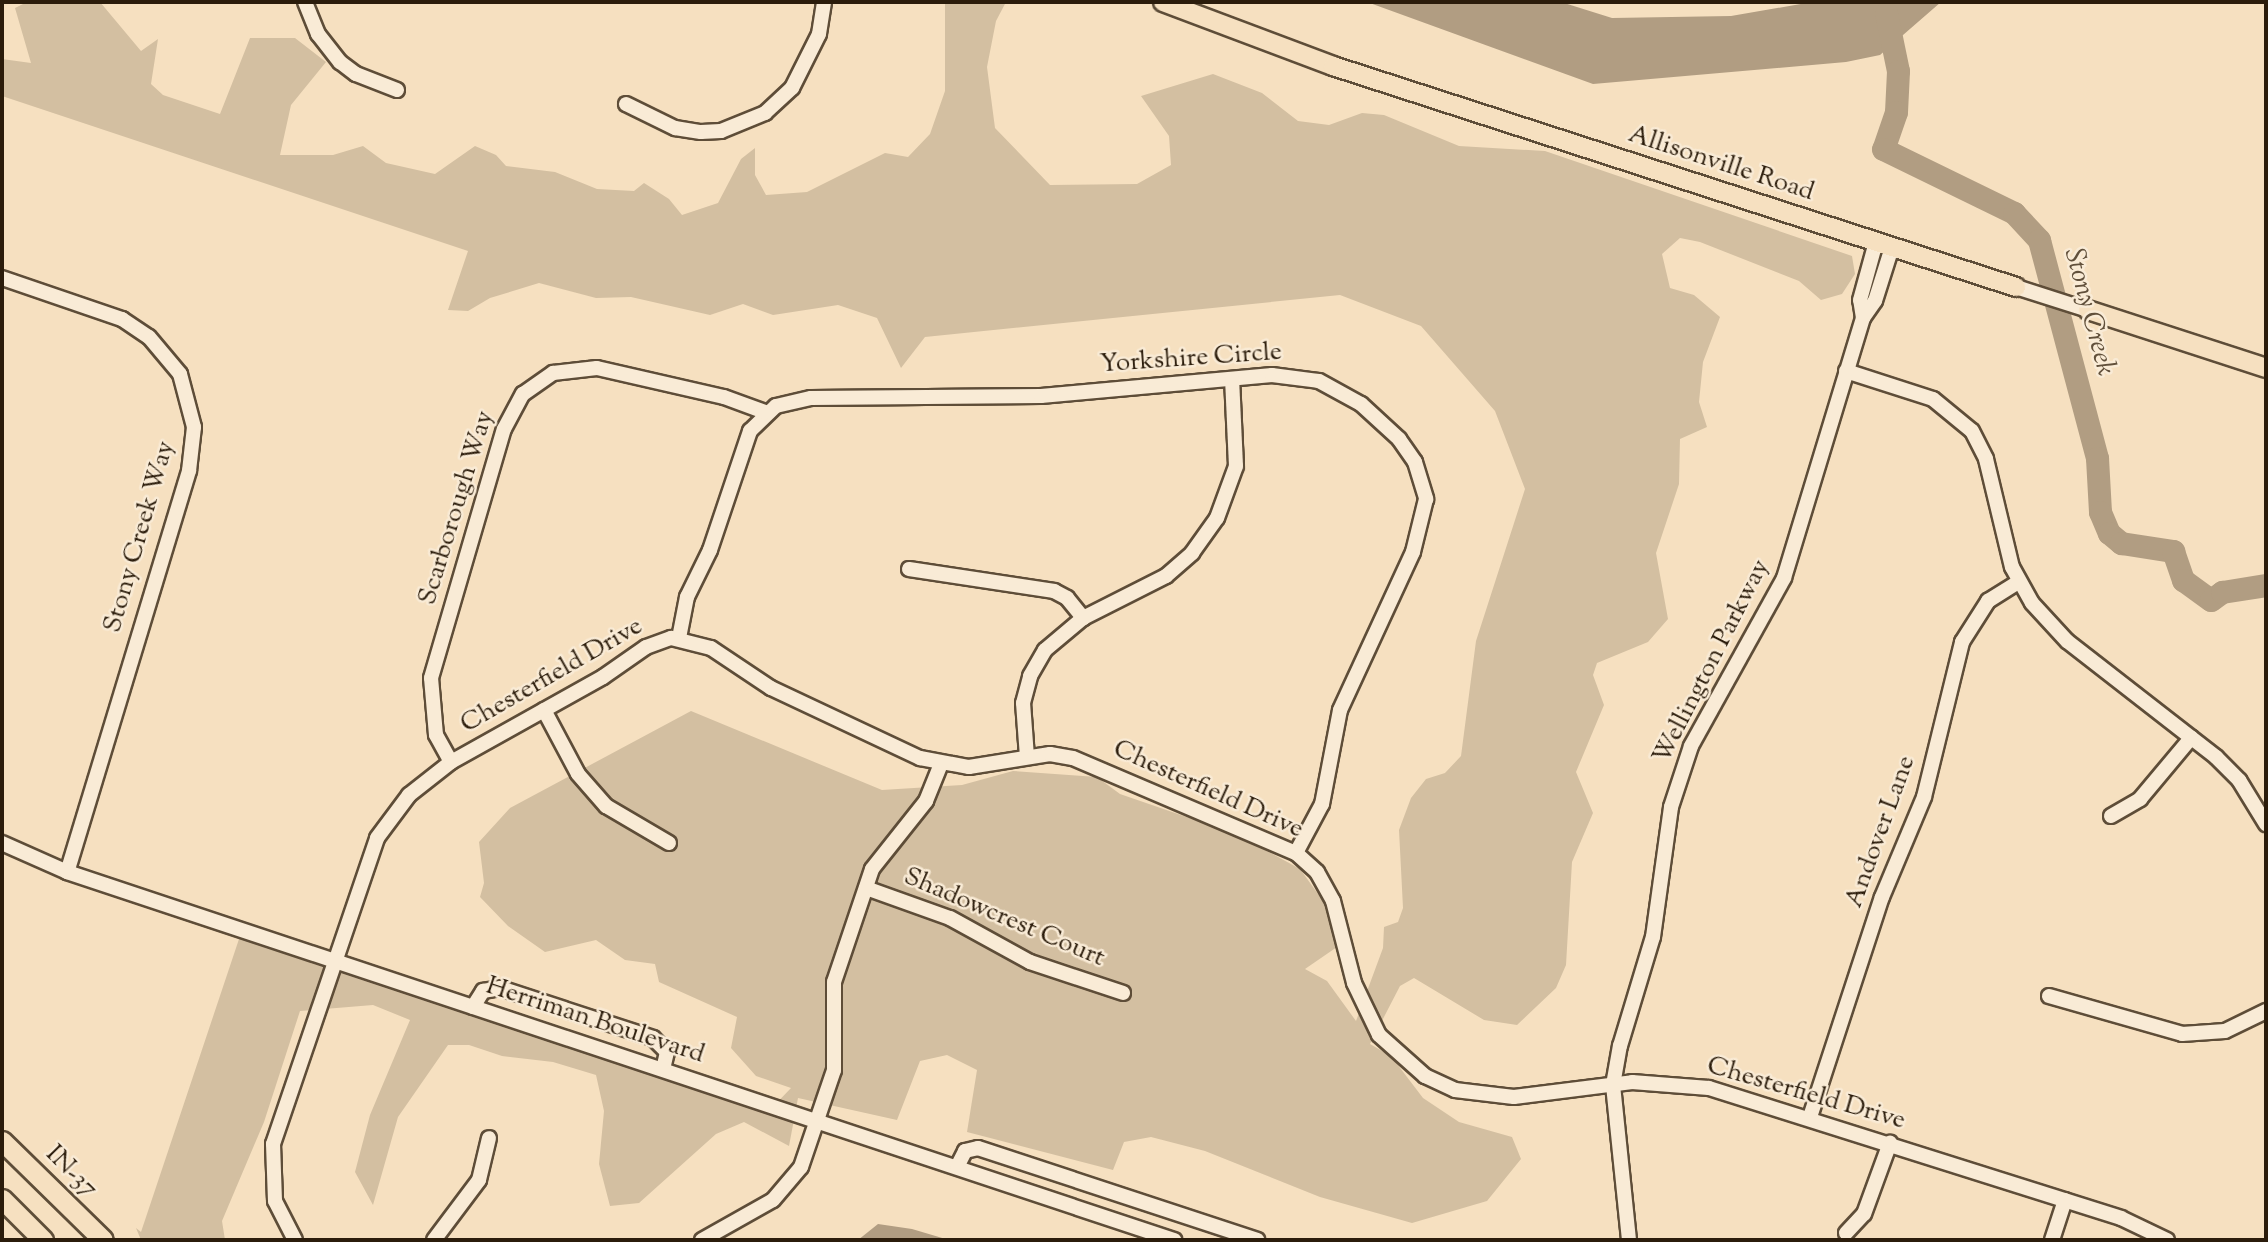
<!DOCTYPE html>
<style>
body{margin:0}
#map{position:relative;width:2268px;height:1242px;overflow:hidden;background:#f6e0c0;font-family:"Sorts Mill Goudy",serif}
div>[style]{position:absolute}
[style*='--x']{left:calc(var(--x)*1px);top:calc(var(--y)*1px);width:calc(var(--w)*1px);rotate:calc(var(--a)*1deg)}
.green>*{inset:0;background:#d3bfa1}
.water>*{inset:0;background:#b19d82}
.river>*{height:23px;margin:-11.5px;padding:0 11.5px;transform-origin:11.5px;border-radius:11.5px;background:#b19d82}
.roads{filter:drop-shadow(2px 0 #5e4d38) drop-shadow(-2px 0 #5e4d38) drop-shadow(0 2px #5e4d38) drop-shadow(0 -2px #5e4d38)}
.minor>*{height:14px;margin:-7px;padding:0 7px;transform-origin:7px;border-radius:7px;background:#f9ebd6}
.major>*{height:18px;margin:-9px;padding:0 9px;transform-origin:9px;border-radius:9px;background:#f6e0c0}
.highway>*{height:19px;margin:-9.5px;padding:0 9.5px;transform-origin:9.5px;border-radius:9.5px;background:#f6e0c0}
span{translate:-50% -50%;white-space:nowrap;text-align:center;line-height:1.15;-webkit-text-stroke:5px #f9ebd6;paint-order:stroke}
.street-label{font-size:26px;color:#2b1c0b}
.water-label{font-size:28px;color:#61503b;font-style:italic}
.frame{position:absolute;inset:0;border:4px solid #2b1c0b;pointer-events:none}
</style>
<div id="map">
<div class="green">
<i style="clip-path:polygon(27px 2px,100px 2px,141px 51px,158px 39px,151px 84px,163px 95px,220px 114px,250px 38px,295px 38px,326px 62px,291px 105px,280px 155px,333px 155px,363px 146px,386px 163px,435px 174px,475px 146px,496px 155px,506px 166px,555px 172px,597px 189px,634px 191px,644px 183px,669px 199px,682px 215px,718px 203px,741px 159px,755px 148px,755px 175px,766px 195px,807px 192px,885px 153px,908px 157px,930px 134px,945px 91px,945px 2px,1006px 2px,996px 21px,987px 67px,995px 128px,1050px 185px,1137px 184px,1171px 165px,1169px 136px,1141px 96px,1213px 74px,1262px 93px,1298px 121px,1329px 125px,1362px 113px,1384px 115px,1459px 146px,1545px 151px,1852px 256px,1855px 274px,1842px 294px,1821px 300px,1799px 281px,1700px 242px,1680px 238px,1662px 254px,1670px 288px,1694px 295px,1720px 317px,1703px 362px,1699px 402px,1707px 427px,1680px 439px,1679px 484px,1656px 553px,1668px 619px,1648px 642px,1597px 663px,1593px 675px,1604px 705px,1576px 772px,1593px 813px,1572px 862px,1566px 965px,1556px 988px,1517px 1025px,1484px 1020px,1414px 978px,1400px 986px,1370px 1044px,1391px 1056px,1423px 1098px,1459px 1122px,1512px 1137px,1521px 1159px,1487px 1201px,1412px 1223px,1320px 1197px,1205px 1151px,1151px 1137px,1124px 1142px,1113px 1170px,967px 1132px,977px 1070px,947px 1055px,920px 1061px,897px 1120px,798px 1098px,789px 1146px,744px 1122px,716px 1134px,639px 1203px,610px 1206px,599px 1164px,604px 1111px,596px 1075px,553px 1062px,502px 1056px,469px 1045px,448px 1045px,398px 1117px,373px 1205px,355px 1172px,370px 1115px,410px 1020px,373px 1005px,300px 1011px,264px 1122px,222px 1221px,225px 1240px,141px 1240px,136px 1228px,141px 1232px,239px 939px,768px 1112px,791px 1088px,756px 1076px,731px 1048px,737px 1017px,659px 982px,655px 964px,625px 960px,596px 940px,545px 952px,508px 926px,480px 897px,484px 883px,479px 842px,510px 808px,691px 711px,882px 790px,962px 785px,1013px 771px,1097px 777px,1120px 794px,1236px 834px,1300px 869px,1326px 905px,1337px 947px,1305px 969px,1327px 981px,1356px 1021px,1383px 948px,1384px 927px,1398px 922px,1403px 908px,1399px 830px,1411px 798px,1426px 779px,1445px 773px,1461px 756px,1476px 641px,1525px 489px,1495px 411px,1421px 326px,1340px 295px,925px 337px,901px 368px,877px 318px,838px 305px,773px 315px,743px 304px,710px 315px,631px 297px,596px 298px,539px 283px,490px 298px,468px 311px,448px 310px,468px 251px,2px 96px,2px 59px,31px 63px,15px 8px)"></i>
</div>
<div class="water">
<i style="clip-path:polygon(1367px 2px,1561px 2px,1612px 18px,1731px 16px,1812px 2px,1941px 2px,1880px 55px,1846px 62px,1593px 84px)"></i>
<i style="clip-path:polygon(878px 1224px,912px 1229px,949px 1240px,858px 1240px)"></i>
</div>
<div class="river">
<i style="--x:1886;--y:13;--w:59;--a:78.3"></i>
<i style="--x:1898;--y:71;--w:41;--a:92.8"></i>
<i style="--x:1896;--y:112;--w:39;--a:109"></i>
<i style="--x:1883;--y:149;--w:146;--a:26"></i>
<i style="--x:2014;--y:213;--w:37;--a:47"></i>
<i style="--x:2039;--y:240;--w:226;--a:75.1"></i>
<i style="--x:2097;--y:458;--w:54;--a:86.8"></i>
<i style="--x:2100;--y:512;--w:23;--a:67"></i>
<i style="--x:2109;--y:533;--w:16;--a:40"></i>
<i style="--x:2121;--y:543;--w:53;--a:8.7"></i>
<i style="--x:2173;--y:551;--w:31;--a:71"></i>
<i style="--x:2183;--y:580;--w:34;--a:36"></i>
<i style="--x:2211;--y:600;--w:14;--a:-36"></i>
<i style="--x:2222;--y:592;--w:45;--a:-9"></i>
</div>
<div class="roads">
<div class="minor">
<i style="--x:305;--y:2;--w:35;--a:68"></i>
<i style="--x:318;--y:34;--w:36;--a:52"></i>
<i style="--x:340;--y:62;--w:20;--a:37"></i>
<i style="--x:356;--y:74;--w:44;--a:21.3"></i>
<i style="--x:626;--y:104;--w:55;--a:26.1"></i>
<i style="--x:675;--y:128;--w:26;--a:9"></i>
<i style="--x:701;--y:132;--w:20;--a:-3"></i>
<i style="--x:721;--y:131;--w:48;--a:-22.2"></i>
<i style="--x:765;--y:113;--w:37;--a:-43"></i>
<i style="--x:792;--y:88;--w:60;--a:-63.4"></i>
<i style="--x:819;--y:34;--w:32;--a:-81"></i>
<i style="--x:2;--y:278;--w:127;--a:18.9"></i>
<i style="--x:122;--y:319;--w:32;--a:34"></i>
<i style="--x:149;--y:337;--w:48;--a:50"></i>
<i style="--x:180;--y:374;--w:55;--a:75.2"></i>
<i style="--x:194;--y:427;--w:44;--a:96.5"></i>
<i style="--x:189;--y:471;--w:419;--a:106.9"></i>
<i style="--x:2016;--y:287;--w:76;--a:17.7"></i>
<i style="--x:1863;--y:318;--w:18;--a:-99"></i>
<i style="--x:1860;--y:300;--w:60;--a:-74.6"></i>
<i style="--x:1846;--y:371;--w:91;--a:17.8"></i>
<i style="--x:1933;--y:399;--w:50;--a:39.4"></i>
<i style="--x:1972;--y:431;--w:31;--a:63"></i>
<i style="--x:1986;--y:459;--w:111;--a:76.5"></i>
<i style="--x:2012;--y:567;--w:41;--a:60.9"></i>
<i style="--x:2032;--y:603;--w:52;--a:47.4"></i>
<i style="--x:2067;--y:641;--w:189;--a:37.9"></i>
<i style="--x:2216;--y:757;--w:33;--a:45"></i>
<i style="--x:2239;--y:780;--w:52;--a:58.5"></i>
<i style="--x:909;--y:569;--w:147;--a:8.6"></i>
<i style="--x:1054;--y:591;--w:15;--a:28"></i>
<i style="--x:1067;--y:598;--w:26;--a:51"></i>
<i style="--x:679;--y:638;--w:42;--a:-79"></i>
<i style="--x:687;--y:597;--w:52;--a:-63.9"></i>
<i style="--x:710;--y:550;--w:126;--a:-71.4"></i>
<i style="--x:750;--y:431;--w:36;--a:-44"></i>
<i style="--x:776;--y:406;--w:36;--a:-13"></i>
<i style="--x:811;--y:398;--w:230;--a:-0.5"></i>
<i style="--x:1041;--y:396;--w:232;--a:-5.2"></i>
<i style="--x:1272;--y:375;--w:47;--a:7.3"></i>
<i style="--x:1319;--y:381;--w:48;--a:28.7"></i>
<i style="--x:1361;--y:404;--w:52;--a:42.6"></i>
<i style="--x:1399;--y:439;--w:28;--a:55"></i>
<i style="--x:1415;--y:462;--w:39;--a:73"></i>
<i style="--x:1426;--y:499;--w:55;--a:103.8"></i>
<i style="--x:1413;--y:552;--w:174;--a:114.8"></i>
<i style="--x:1340;--y:710;--w:96;--a:100.8"></i>
<i style="--x:1322;--y:804;--w:55;--a:118"></i>
<i style="--x:544;--y:710;--w:72;--a:62"></i>
<i style="--x:578;--y:774;--w:43;--a:48.8"></i>
<i style="--x:606;--y:806;--w:73;--a:30.4"></i>
<i style="--x:1027;--y:757;--w:54;--a:-94.2"></i>
<i style="--x:1023;--y:703;--w:28;--a:-75"></i>
<i style="--x:1030;--y:676;--w:30;--a:-60"></i>
<i style="--x:1045;--y:650;--w:50;--a:-40.1"></i>
<i style="--x:1083;--y:618;--w:93;--a:-26.8"></i>
<i style="--x:1166;--y:576;--w:35;--a:-41"></i>
<i style="--x:1192;--y:553;--w:43;--a:-54.5"></i>
<i style="--x:1217;--y:518;--w:55;--a:-69.9"></i>
<i style="--x:1236;--y:466;--w:87;--a:-92.6"></i>
<i style="--x:451;--y:762;--w:31;--a:-119"></i>
<i style="--x:436;--y:735;--w:57;--a:-95"></i>
<i style="--x:431;--y:678;--w:259;--a:-73.7"></i>
<i style="--x:504;--y:429;--w:40;--a:-62"></i>
<i style="--x:523;--y:394;--w:37;--a:-35"></i>
<i style="--x:553;--y:373;--w:44;--a:-6.5"></i>
<i style="--x:597;--y:368;--w:130;--a:12.9"></i>
<i style="--x:724;--y:397;--w:44;--a:20.1"></i>
<i style="--x:2111;--y:816;--w:34;--a:-30"></i>
<i style="--x:2140;--y:799;--w:80;--a:-50.1"></i>
<i style="--x:2;--y:843;--w:71;--a:24"></i>
<i style="--x:67;--y:872;--w:1167;--a:18.39"></i>
<i style="--x:866;--y:888;--w:89;--a:19.7"></i>
<i style="--x:950;--y:918;--w:91;--a:28.8"></i>
<i style="--x:1030;--y:962;--w:98;--a:18.4"></i>
<i style="--x:2049;--y:996;--w:138;--a:15.9"></i>
<i style="--x:2182;--y:1034;--w:43;--a:-4"></i>
<i style="--x:2225;--y:1031;--w:46;--a:-26"></i>
<i style="--x:473;--y:1007;--w:19;--a:-58"></i>
<i style="--x:483;--y:991;--w:17;--a:-10"></i>
<i style="--x:500;--y:988;--w:161;--a:18.1"></i>
<i style="--x:653;--y:1038;--w:20;--a:45"></i>
<i style="--x:667;--y:1052;--w:18;--a:103"></i>
<i style="--x:1810;--y:1117;--w:231;--a:-71.9"></i>
<i style="--x:1882;--y:897;--w:108;--a:-67.2"></i>
<i style="--x:1924;--y:797;--w:160;--a:-76.2"></i>
<i style="--x:1962;--y:642;--w:49;--a:-57.6"></i>
<i style="--x:1988;--y:601;--w:36;--a:-32"></i>
<i style="--x:957;--y:1167;--w:18;--a:-63"></i>
<i style="--x:965;--y:1151;--w:13;--a:-13"></i>
<i style="--x:978;--y:1148;--w:294;--a:18.2"></i>
<i style="--x:1846;--y:1233;--w:26;--a:-47"></i>
<i style="--x:1864;--y:1214;--w:76;--a:-69.9"></i>
<i style="--x:295;--y:1240;--w:44;--a:-117.1"></i>
<i style="--x:275;--y:1201;--w:57;--a:-92"></i>
<i style="--x:273;--y:1144;--w:323;--a:-71.2"></i>
<i style="--x:377;--y:838;--w:54;--a:-53.3"></i>
<i style="--x:409;--y:795;--w:53;--a:-38.2"></i>
<i style="--x:451;--y:762;--w:174;--a:-29.2"></i>
<i style="--x:603;--y:677;--w:52;--a:-34.9"></i>
<i style="--x:646;--y:647;--w:27;--a:-20"></i>
<i style="--x:671;--y:638;--w:41;--a:14"></i>
<i style="--x:711;--y:648;--w:72;--a:33.7"></i>
<i style="--x:771;--y:688;--w:165;--a:25.2"></i>
<i style="--x:920;--y:758;--w:50;--a:10.4"></i>
<i style="--x:969;--y:767;--w:82;--a:-9.1"></i>
<i style="--x:1050;--y:754;--w:23;--a:10"></i>
<i style="--x:1073;--y:758;--w:242;--a:23.1"></i>
<i style="--x:1296;--y:853;--w:28;--a:42"></i>
<i style="--x:1317;--y:872;--w:33;--a:61"></i>
<i style="--x:1333;--y:901;--w:85;--a:75.6"></i>
<i style="--x:1354;--y:983;--w:58;--a:64.3"></i>
<i style="--x:1379;--y:1035;--w:62;--a:41.7"></i>
<i style="--x:1425;--y:1076;--w:33;--a:25"></i>
<i style="--x:1455;--y:1090;--w:59;--a:6.8"></i>
<i style="--x:1514;--y:1097;--w:119;--a:-7.2"></i>
<i style="--x:1632;--y:1082;--w:77;--a:4.5"></i>
<i style="--x:1709;--y:1088;--w:432;--a:17.5"></i>
<i style="--x:2121;--y:1218;--w:51;--a:25.6"></i>
<i style="--x:434;--y:1240;--w:75;--a:-53.1"></i>
<i style="--x:479;--y:1180;--w:43;--a:-76.6"></i>
<i style="--x:702;--y:1240;--w:81;--a:-29.4"></i>
<i style="--x:773;--y:1200;--w:43;--a:-49.7"></i>
<i style="--x:801;--y:1167;--w:102;--a:-71.2"></i>
<i style="--x:834;--y:1070;--w:88;--a:-90"></i>
<i style="--x:834;--y:982;--w:119;--a:-71.4"></i>
<i style="--x:872;--y:869;--w:87;--a:-51.5"></i>
<i style="--x:926;--y:801;--w:40;--a:-68"></i>
<i style="--x:1629;--y:1240;--w:156;--a:-95.9"></i>
<i style="--x:1613;--y:1085;--w:40;--a:-80"></i>
<i style="--x:1620;--y:1046;--w:114;--a:-73.2"></i>
<i style="--x:1653;--y:937;--w:131;--a:-82.1"></i>
<i style="--x:1671;--y:807;--w:64;--a:-71.8"></i>
<i style="--x:1691;--y:746;--w:192;--a:-61"></i>
<i style="--x:1784;--y:578;--w:272;--a:-73.1"></i>
<i style="--x:1863;--y:318;--w:21;--a:-55"></i>
<i style="--x:1875;--y:301;--w:57;--a:-72.5"></i>
<i style="--x:2052;--y:1240;--w:42;--a:-72"></i>
</div>
<div class="major">
<i style="--x:1163;--y:2;--w:182;--a:20.6"></i>
<i style="--x:1333;--y:66;--w:718;--a:17.93"></i>
<i style="--x:2088;--y:310;--w:187;--a:18"></i>
</div>
<div class="highway">
<i style="--x:2;--y:1141;--w:141;--a:44.4"></i>
<i style="--x:2;--y:1199;--w:58;--a:45"></i>
</div>
</div>
<div class="street-label">
<span style="left:1721px;top:164px;rotate:18deg">Allisonville Road</span>
<span style="left:1191px;top:359px;rotate:-4deg">Yorkshire Circle</span>
<span style="left:457px;top:508px;rotate:-73deg">Scarborough Way</span>
<span style="left:140px;top:537px;rotate:-74deg">Stony Creek Way</span>
<span style="left:1712px;top:662px;rotate:-63deg">Wellington Parkway</span>
<span style="left:552px;top:676px;rotate:-30deg">Chesterfield Drive</span>
<span style="left:1208px;top:790px;rotate:24deg">Chesterfield Drive</span>
<span style="left:1881px;top:832px;rotate:-70deg">Andover Lane</span>
<span style="left:1004px;top:918px;rotate:23deg">Shadowcrest Court</span>
<span style="left:595px;top:1021px;rotate:18deg">Herriman Boulevard</span>
<span style="left:1806px;top:1094px;rotate:16deg">Chesterfield Drive</span>
<span style="left:71px;top:1172px;rotate:45deg">IN-37</span>
</div>
<div class="water-label">
<span style="left:2089px;top:312px;rotate:75deg">Stony Creek</span>
</div>
<div class="frame"></div>
</div>
